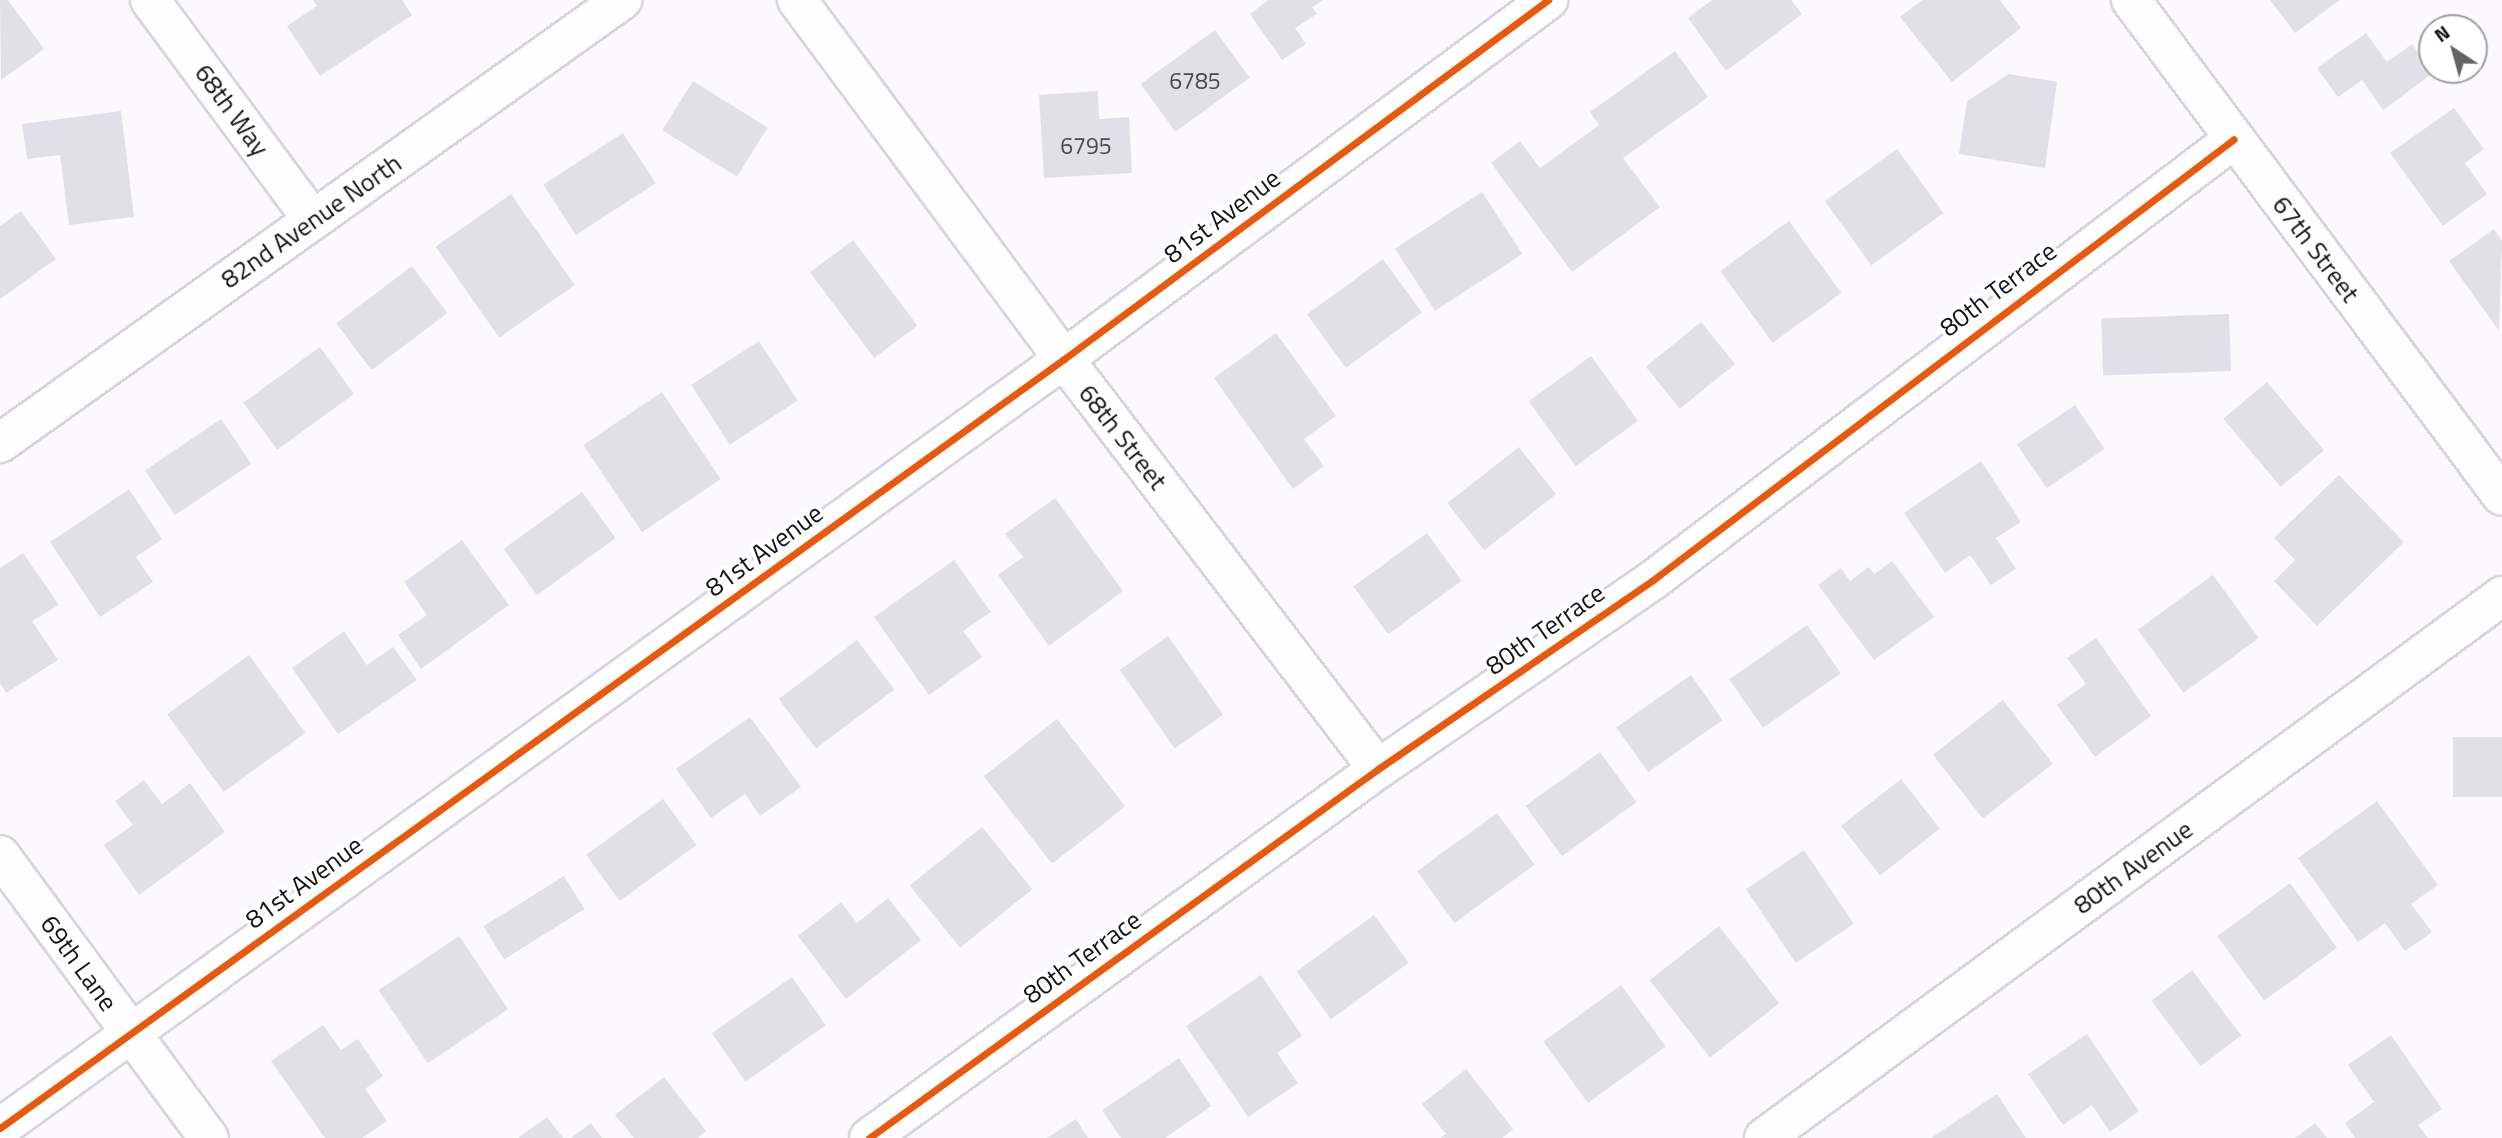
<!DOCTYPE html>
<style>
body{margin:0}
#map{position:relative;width:2502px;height:1138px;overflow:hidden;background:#fcf9fe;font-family:"Titillium Web",sans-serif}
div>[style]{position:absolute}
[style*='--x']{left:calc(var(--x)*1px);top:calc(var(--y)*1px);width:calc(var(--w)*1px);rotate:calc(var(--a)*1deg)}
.building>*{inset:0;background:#e1dfe8;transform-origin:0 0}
.roads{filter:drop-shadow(2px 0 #d7d5d8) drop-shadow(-2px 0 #d7d5d8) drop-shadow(0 2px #d7d5d8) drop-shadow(0 -2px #d7d5d8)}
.minor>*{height:38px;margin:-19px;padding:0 19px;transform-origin:19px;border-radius:19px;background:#fffeff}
.tertiary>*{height:38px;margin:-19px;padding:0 19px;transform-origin:19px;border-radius:19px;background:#fffeff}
.cycleway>*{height:7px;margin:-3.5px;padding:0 3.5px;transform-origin:3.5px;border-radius:3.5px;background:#e8590c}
span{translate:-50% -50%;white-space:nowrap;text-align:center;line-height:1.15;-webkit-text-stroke:7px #fff;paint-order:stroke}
.number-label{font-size:23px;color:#49484b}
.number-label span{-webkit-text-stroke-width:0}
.street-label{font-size:26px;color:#131214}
.north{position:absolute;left:2418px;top:14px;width:70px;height:70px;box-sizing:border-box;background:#fff;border:2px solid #a1a0a1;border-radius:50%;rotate:324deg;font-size:19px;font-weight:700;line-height:28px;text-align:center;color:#131214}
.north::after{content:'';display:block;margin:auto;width:24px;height:32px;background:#656366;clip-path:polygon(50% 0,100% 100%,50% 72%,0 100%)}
</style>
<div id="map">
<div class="building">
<i style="clip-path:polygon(0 0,8px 0,44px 49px,1px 80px)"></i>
<i style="clip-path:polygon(313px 0,402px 0,412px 15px,320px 76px,287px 26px,317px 6px)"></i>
<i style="clip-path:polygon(1268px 0,1323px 0,1312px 7px,1317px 14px,1295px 28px,1306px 44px,1282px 60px,1250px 14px)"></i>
<i style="clip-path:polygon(1712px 0,1791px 0,1802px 14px,1726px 71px,1688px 18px)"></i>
<i style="clip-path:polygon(1922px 0,2000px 0,2021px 28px,1952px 82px,1900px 17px)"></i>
<i style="clip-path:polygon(2270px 0,2340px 0,2295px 33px)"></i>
<i style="left:1215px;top:30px;width:59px;height:92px;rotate:54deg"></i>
<i style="clip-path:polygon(2366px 33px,2387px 62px,2412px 44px,2432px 74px,2383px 110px,2362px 80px,2338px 97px,2317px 68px)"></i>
<i style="clip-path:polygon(1675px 51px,1708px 97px,1623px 158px,1660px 207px,1572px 272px,1491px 163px,1520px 141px,1540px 168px,1599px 125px,1590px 112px)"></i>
<i style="clip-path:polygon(2009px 74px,2057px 82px,2045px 168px,1959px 154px,1967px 101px)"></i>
<i style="left:693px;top:81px;width:88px;height:58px;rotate:32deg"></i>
<i style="clip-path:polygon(1098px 91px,1099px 119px,1129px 117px,1132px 173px,1044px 178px,1039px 95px)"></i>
<i style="clip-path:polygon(2454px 108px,2484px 149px,2465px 163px,2487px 194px,2443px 226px,2390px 153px)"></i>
<i style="clip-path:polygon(121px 111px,134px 217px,69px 225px,60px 155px,27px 159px,22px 124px)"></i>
<i style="left:623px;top:133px;width:60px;height:95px;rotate:57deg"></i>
<i style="left:1897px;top:149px;width:79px;height:89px;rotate:54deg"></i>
<i style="left:1482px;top:192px;width:74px;height:104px;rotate:57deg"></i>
<i style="left:511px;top:194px;width:111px;height:92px;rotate:55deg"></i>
<i style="clip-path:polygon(21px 211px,56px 259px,0 299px,0 226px)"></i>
<i style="left:1789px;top:221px;width:89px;height:85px;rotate:54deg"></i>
<i style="clip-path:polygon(2494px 229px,2502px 241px,2499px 331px,2449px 261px)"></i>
<i style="left:853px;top:240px;width:107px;height:54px;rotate:53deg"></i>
<i style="left:1383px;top:259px;width:66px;height:94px;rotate:54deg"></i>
<i style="left:412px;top:266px;width:59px;height:95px;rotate:53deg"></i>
<i style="left:2229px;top:314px;width:57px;height:128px;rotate:88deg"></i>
<i style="left:1701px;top:322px;width:54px;height:71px;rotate:51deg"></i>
<i style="clip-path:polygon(1276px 333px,1336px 416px,1304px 439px,1324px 466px,1293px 489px,1214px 378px)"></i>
<i style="left:759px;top:341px;width:71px;height:81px;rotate:57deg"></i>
<i style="left:320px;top:347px;width:58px;height:95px;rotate:54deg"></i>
<i style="left:1591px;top:356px;width:80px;height:77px;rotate:54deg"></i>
<i style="left:2267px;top:382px;width:89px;height:57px;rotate:50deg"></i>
<i style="left:662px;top:392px;width:105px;height:95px;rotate:56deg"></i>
<i style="left:2075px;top:405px;width:53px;height:70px;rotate:56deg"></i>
<i style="left:221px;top:419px;width:54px;height:92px;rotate:56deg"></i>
<i style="left:1519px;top:447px;width:60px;height:91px;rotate:52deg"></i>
<i style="clip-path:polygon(1981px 461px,2021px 522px,1996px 538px,2016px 569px,1991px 585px,1970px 555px,1945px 573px,1904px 513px)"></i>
<i style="clip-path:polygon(2339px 475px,2404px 542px,2317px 626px,2274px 581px,2295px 560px,2274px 538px)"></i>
<i style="clip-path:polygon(129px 489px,162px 539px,136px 557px,153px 582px,100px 617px,50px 542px)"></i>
<i style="left:582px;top:492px;width:57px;height:97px;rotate:54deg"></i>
<i style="clip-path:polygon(1055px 498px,1123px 591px,1049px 646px,998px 575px,1023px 557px,1005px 534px)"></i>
<i style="left:1427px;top:533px;width:59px;height:91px;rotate:54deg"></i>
<i style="clip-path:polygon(462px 540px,509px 605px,421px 669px,398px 635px,427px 615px,404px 582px)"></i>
<i style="clip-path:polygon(23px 553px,59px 605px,32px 621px,58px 660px,6px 693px,0 683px,0 568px)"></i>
<i style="clip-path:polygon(954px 560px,991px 612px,963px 631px,982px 657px,929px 695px,874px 617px)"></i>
<i style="clip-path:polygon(1892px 561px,1934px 617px,1874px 660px,1818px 585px,1841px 568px,1850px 581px,1869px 567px,1874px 574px)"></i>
<i style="left:2213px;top:575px;width:78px;height:93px;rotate:54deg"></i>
<i style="left:1807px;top:625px;width:59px;height:95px;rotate:55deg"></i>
<i style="clip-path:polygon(344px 631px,367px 665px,393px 647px,417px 680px,338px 734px,292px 668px)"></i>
<i style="left:1168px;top:636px;width:96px;height:59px;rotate:55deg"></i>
<i style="clip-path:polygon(2096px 638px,2151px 716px,2095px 757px,2057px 705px,2086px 684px,2067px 658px)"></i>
<i style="left:857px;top:640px;width:62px;height:98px;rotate:53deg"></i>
<i style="left:249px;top:655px;width:96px;height:101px;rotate:54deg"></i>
<i style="left:1691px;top:675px;width:55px;height:91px;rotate:55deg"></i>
<i style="left:2003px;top:700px;width:81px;height:89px;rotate:52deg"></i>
<i style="clip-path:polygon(750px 717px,801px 787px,760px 816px,745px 794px,711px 818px,676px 769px)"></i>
<i style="left:1057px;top:719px;width:111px;height:93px;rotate:52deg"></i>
<i style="left:2453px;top:737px;width:49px;height:60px"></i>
<i style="left:1600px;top:752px;width:62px;height:92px;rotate:54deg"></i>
<i style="left:1901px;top:779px;width:63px;height:76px;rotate:52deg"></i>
<i style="clip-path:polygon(144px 780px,162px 804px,190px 783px,225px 832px,139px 895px,104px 845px,133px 825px,115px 801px)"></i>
<i style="left:663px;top:799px;width:57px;height:95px;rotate:54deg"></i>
<i style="clip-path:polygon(2377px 801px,2438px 885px,2411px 904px,2432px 932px,2405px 951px,2385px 923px,2358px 942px,2298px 858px)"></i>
<i style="left:1497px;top:813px;width:64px;height:99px;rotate:54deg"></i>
<i style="left:982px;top:827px;width:80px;height:93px;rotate:51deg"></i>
<i style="left:1804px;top:850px;width:89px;height:70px;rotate:56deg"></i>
<i style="left:564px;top:876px;width:39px;height:95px;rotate:58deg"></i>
<i style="left:2290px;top:883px;width:80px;height:90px;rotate:54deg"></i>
<i style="clip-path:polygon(888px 898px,921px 940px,846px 999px,798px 936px,841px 902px,857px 923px)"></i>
<i style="left:1374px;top:915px;width:59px;height:96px;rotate:54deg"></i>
<i style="left:1719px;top:926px;width:98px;height:88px;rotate:52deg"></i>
<i style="left:459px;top:936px;width:88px;height:97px;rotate:56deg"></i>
<i style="left:2192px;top:970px;width:82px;height:51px;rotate:53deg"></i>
<i style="clip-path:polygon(1261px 975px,1302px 1036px,1277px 1053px,1298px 1083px,1248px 1117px,1186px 1026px)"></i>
<i style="left:792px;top:977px;width:59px;height:98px;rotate:55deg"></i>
<i style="left:1621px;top:985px;width:76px;height:96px;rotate:54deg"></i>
<i style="clip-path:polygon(323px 1025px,341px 1050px,358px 1039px,383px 1076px,365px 1089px,387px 1121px,362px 1138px,325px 1138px,271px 1061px)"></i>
<i style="clip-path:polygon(2087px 1034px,2139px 1111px,2110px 1132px,2092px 1105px,2063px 1125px,2028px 1074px)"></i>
<i style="clip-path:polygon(2391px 1035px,2442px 1109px,2418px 1125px,2428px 1138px,2355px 1138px,2345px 1123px,2374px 1102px,2348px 1065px)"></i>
<i style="clip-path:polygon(1179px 1058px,1211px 1106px,1165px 1138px,1121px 1138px,1102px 1110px)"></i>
<i style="clip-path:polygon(1466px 1069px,1513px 1129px,1502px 1138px,1440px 1138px,1446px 1134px,1422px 1104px)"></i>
<i style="clip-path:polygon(664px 1077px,706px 1131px,698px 1138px,634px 1138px,615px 1115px)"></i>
<i style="clip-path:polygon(1997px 1094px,2026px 1138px,1931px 1138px)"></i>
<i style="clip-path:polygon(547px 1117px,563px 1138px,518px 1138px)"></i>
<i style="clip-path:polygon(1076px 1119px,1088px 1138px,1047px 1138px)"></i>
<i style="clip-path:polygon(591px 1123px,602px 1138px,571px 1138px)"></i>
<i style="clip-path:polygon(2315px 1123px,2327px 1138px,2295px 1138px)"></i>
</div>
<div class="roads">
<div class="minor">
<i style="--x:150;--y:0;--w:274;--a:53.5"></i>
<i style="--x:797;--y:0;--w:447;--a:53.4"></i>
<i style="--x:1064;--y:359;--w:516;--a:52.55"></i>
<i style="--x:2131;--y:0;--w:619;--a:53.2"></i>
<i style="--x:0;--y:855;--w:352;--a:53.6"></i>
<i style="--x:0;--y:1128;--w:1313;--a:-35.86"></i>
<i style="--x:1064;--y:359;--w:603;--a:-36.57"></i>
<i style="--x:869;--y:1138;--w:629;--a:-35.94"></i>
<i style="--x:1378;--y:769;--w:334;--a:-34.5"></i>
<i style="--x:1653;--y:580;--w:729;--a:-37.2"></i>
<i style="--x:1764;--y:1138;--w:916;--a:-36.29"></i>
</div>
<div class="tertiary">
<i style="--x:0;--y:443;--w:764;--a:-35.46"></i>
</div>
</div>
<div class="cycleway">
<i style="--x:0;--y:1128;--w:1313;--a:-35.86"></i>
<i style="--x:1064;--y:359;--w:603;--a:-36.57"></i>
<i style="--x:869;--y:1138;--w:629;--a:-35.94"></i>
<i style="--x:1378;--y:769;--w:334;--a:-34.5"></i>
<i style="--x:1653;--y:580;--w:729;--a:-37.2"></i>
</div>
<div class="number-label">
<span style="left:1195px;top:81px">6785</span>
<span style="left:1086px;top:146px">6795</span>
</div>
<div class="street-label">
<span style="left:232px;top:110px;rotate:54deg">68th Way</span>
<span style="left:1222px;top:216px;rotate:-37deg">81st Avenue</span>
<span style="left:311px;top:221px;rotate:-35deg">82nd Avenue North</span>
<span style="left:2316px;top:249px;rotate:53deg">67th Street</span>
<span style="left:1998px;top:289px;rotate:-37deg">80th Terrace</span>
<span style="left:1123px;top:437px;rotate:52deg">68th Street</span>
<span style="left:764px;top:550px;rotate:-36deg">81st Avenue</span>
<span style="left:1545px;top:629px;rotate:-35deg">80th Terrace</span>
<span style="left:2133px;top:867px;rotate:-36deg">80th Avenue</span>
<span style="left:304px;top:882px;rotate:-36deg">81st Avenue</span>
<span style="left:1082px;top:957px;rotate:-36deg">80th Terrace</span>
<span style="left:79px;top:963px;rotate:54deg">69th Lane</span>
</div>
<div class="north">N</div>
</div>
